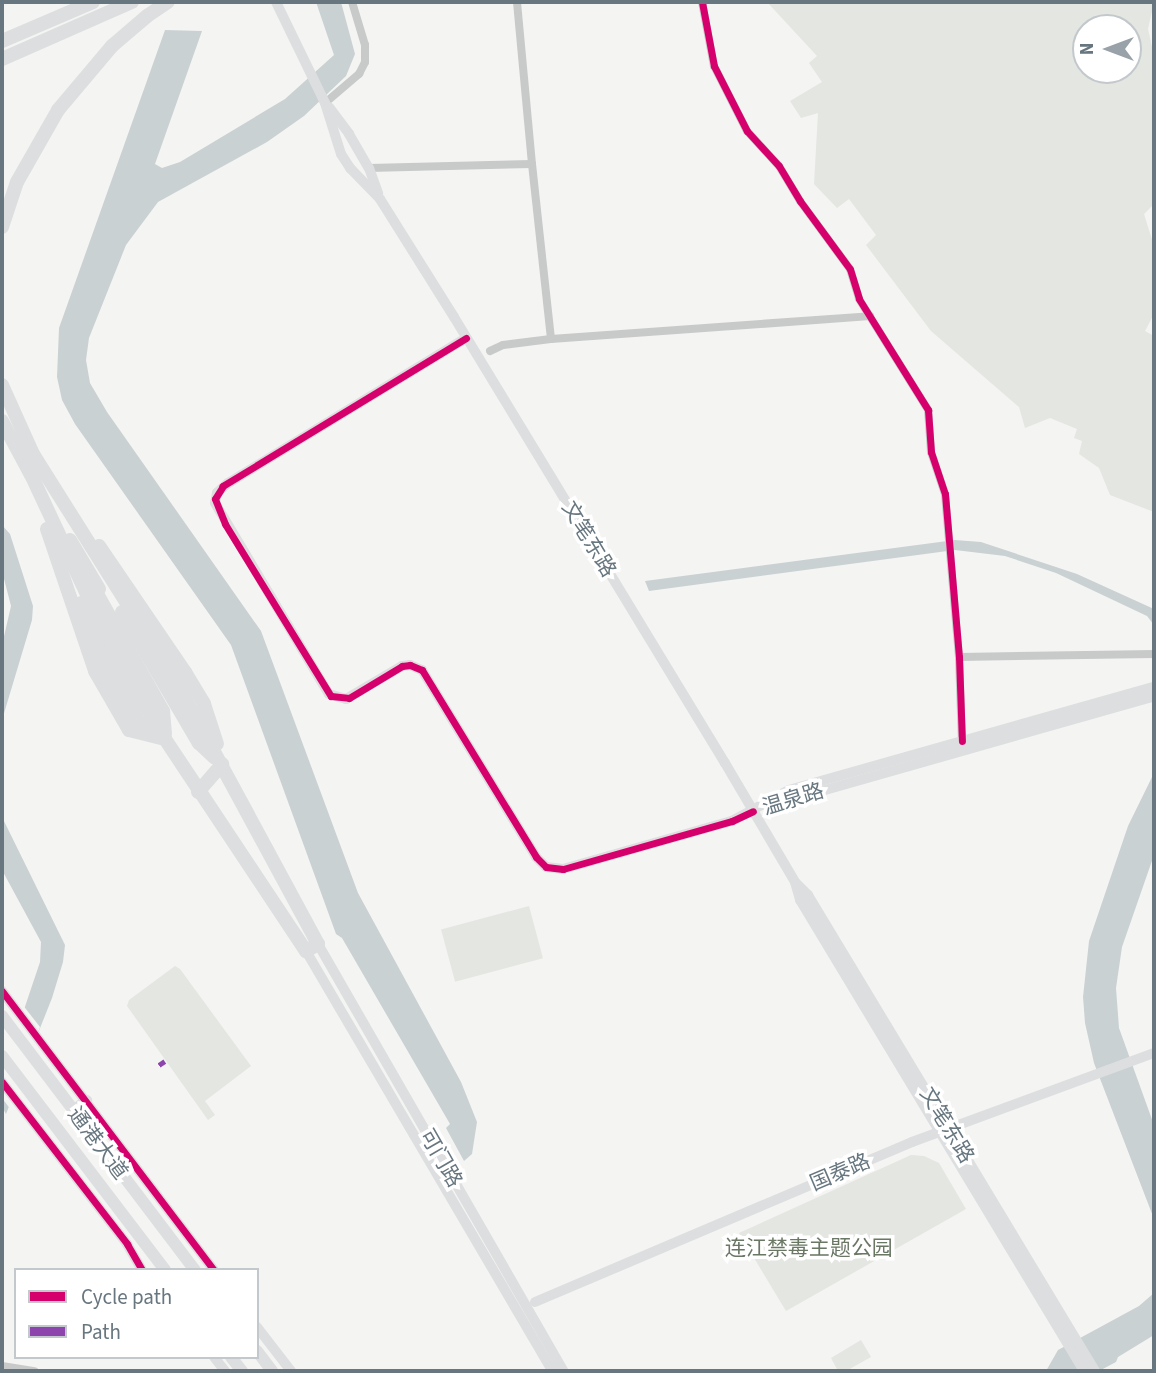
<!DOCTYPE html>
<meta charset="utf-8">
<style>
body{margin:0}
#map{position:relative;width:1156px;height:1373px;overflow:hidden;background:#f4f4f3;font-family:"Source Sans 3","Noto Sans SC",sans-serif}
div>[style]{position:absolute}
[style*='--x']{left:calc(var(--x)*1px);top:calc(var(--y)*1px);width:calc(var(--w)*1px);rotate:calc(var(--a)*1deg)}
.green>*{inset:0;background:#e4e6e1;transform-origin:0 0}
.water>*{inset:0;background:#cad1d3}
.pier>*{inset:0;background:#f4f4f3}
.street>*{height:8px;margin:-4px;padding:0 4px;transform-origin:4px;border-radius:4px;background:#c8caca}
.secondary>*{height:10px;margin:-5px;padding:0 5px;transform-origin:5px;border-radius:5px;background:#dddedf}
.primary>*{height:12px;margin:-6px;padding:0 6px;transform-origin:6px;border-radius:6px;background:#dddedf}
.highway>*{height:14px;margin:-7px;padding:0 7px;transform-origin:7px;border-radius:7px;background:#dddedf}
.quiet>*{height:5px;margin-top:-2.5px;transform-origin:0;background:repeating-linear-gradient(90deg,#8e44ad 0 10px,transparent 0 15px)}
.cycleway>*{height:7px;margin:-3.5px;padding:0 3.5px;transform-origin:3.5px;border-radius:3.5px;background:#d6006c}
span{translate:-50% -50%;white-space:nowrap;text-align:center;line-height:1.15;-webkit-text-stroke:7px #fff;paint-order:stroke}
.street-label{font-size:21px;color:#67767f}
.park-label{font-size:21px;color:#6a7765}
.frame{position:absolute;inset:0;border:4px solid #67767f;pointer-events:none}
.legend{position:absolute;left:14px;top:1268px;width:245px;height:91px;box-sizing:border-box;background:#fff;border:2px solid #c2c8cc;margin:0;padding:9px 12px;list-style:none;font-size:21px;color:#67767f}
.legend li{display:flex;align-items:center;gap:14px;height:35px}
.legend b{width:35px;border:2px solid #c2c8cc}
.north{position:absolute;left:1072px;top:14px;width:70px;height:70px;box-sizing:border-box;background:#fff;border:2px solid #c2c8cc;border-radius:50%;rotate:270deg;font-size:19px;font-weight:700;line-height:28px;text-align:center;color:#67767f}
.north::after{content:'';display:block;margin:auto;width:24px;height:32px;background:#98a2a8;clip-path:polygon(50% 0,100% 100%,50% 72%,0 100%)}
</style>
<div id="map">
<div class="green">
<i style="clip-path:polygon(evenodd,767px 2px,1154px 2px,1148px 29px,1154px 56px,1154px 204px,1144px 214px,1154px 246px,1154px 314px,1145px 331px,1154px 336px,1154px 512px,1110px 495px,1099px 468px,1079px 454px,1082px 441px,1074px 438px,1077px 429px,1050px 418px,1025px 428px,1019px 407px,931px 331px,866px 245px,876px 235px,849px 199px,837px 208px,814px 184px,818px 113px,801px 118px,790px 101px,822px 82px,809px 63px,817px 56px,767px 2px,1086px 28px,1128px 28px,1128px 70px,1086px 70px,1086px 28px)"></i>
<i style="left:529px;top:906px;width:54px;height:91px;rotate:75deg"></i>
<i style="clip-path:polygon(175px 966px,180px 969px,251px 1066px,205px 1101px,215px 1115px,208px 1120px,127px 1006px,129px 1000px)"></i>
<i style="clip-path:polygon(911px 1155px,924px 1156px,939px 1163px,966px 1209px,786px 1311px,739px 1233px)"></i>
<i style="clip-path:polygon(861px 1340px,871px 1357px,846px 1371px,838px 1371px,831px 1358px)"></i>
</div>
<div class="water">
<i style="clip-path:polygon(316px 2px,341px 2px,355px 54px,346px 76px,304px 116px,267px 142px,158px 202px,126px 245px,89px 338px,86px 360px,90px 383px,107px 412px,261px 631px,358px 893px,461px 1082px,477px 1122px,472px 1154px,464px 1161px,446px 1128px,450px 1124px,342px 938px,336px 934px,231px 645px,75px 424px,62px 400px,57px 377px,59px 328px,165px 30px,202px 31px,155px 164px,162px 168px,180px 162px,285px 99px,334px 55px)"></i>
<i style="clip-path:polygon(2px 525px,10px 534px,33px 606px,32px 620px,2px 720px,2px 645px,11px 606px,2px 571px)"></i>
<i style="clip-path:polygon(955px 540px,981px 542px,1077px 574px,1154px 609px,1154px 625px,1147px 616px,1056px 573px,1005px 556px,955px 550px,649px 591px,645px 581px)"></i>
<i style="clip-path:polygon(1154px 773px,1154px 855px,1122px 947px,1116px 988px,1119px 1028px,1154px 1125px,1154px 1219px,1094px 1063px,1085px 1023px,1083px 997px,1089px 941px,1128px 826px)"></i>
<i style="clip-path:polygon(2px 817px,65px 945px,63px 962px,52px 998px,6px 1114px,2px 1107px,2px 1075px,40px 962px,41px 942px,2px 870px)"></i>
<i style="clip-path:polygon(1154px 1293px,1154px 1335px,1118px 1357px,1116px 1362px,1099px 1371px,1046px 1371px,1058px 1350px,1139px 1306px)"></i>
</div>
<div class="pier">
<i style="clip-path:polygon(22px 1004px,40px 1027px,11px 1110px,2px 1098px,2px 1069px)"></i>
</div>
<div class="street">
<i style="--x:702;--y:2;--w:65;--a:79.4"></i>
<i style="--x:714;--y:66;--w:73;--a:63.1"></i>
<i style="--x:747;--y:131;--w:47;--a:47.6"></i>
<i style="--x:779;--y:166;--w:41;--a:59"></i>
<i style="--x:800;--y:201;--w:84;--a:53.7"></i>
<i style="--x:850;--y:269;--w:31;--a:73"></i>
<i style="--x:859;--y:299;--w:131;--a:58.1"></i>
<i style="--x:928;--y:410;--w:42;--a:85.9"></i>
<i style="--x:931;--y:452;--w:44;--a:71.6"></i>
<i style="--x:945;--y:494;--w:164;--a:85.1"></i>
<i style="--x:959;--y:657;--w:84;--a:88"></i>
<i style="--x:325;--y:103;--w:45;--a:-40.5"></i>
<i style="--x:359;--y:74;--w:13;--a:-63"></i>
<i style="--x:365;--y:62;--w:17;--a:-90"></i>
<i style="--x:365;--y:45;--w:45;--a:-106.8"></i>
<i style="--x:532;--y:164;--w:176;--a:83.8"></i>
<i style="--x:369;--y:168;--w:163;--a:-1.4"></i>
<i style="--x:532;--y:164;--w:163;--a:-95.3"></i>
<i style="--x:490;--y:351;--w:14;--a:-25"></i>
<i style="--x:503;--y:345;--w:48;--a:-7.1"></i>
<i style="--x:551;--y:339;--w:320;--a:-4.1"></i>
<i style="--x:959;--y:657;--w:195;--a:-0.9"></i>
<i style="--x:2;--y:1366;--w:33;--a:9"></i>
</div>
<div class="secondary">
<i style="--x:276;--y:2;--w:112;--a:64.1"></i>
<i style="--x:325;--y:103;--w:53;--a:72.6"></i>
<i style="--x:341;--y:154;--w:17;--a:57"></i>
<i style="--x:350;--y:168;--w:43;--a:45.9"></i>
<i style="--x:380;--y:199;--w:139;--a:57.9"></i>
<i style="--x:454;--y:317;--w:522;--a:58.72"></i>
<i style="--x:725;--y:763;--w:138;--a:59.5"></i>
<i style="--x:795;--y:882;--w:19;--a:74"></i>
<i style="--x:800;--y:900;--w:550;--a:58.91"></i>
<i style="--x:329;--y:107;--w:34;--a:53"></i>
<i style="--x:349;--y:134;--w:39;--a:60"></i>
<i style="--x:369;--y:168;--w:27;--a:70"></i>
<i style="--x:466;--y:338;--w:279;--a:148.6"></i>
<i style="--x:228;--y:483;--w:15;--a:138"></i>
<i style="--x:217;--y:493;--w:10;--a:101"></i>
<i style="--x:215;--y:503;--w:222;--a:59.2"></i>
<i style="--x:329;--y:694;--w:18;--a:16"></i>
<i style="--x:346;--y:699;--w:65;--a:-30.5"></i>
<i style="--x:402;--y:666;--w:8;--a:-7"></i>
<i style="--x:410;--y:665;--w:13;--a:23"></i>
<i style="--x:422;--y:670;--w:219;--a:58.6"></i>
<i style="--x:536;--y:857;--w:14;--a:45"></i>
<i style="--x:546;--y:867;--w:17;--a:7"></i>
<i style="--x:563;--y:869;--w:176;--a:-15.9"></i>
<i style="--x:732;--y:821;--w:65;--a:-28.5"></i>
<i style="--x:789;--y:790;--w:379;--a:-15.8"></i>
<i style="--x:776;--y:804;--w:393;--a:-15.9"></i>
<i style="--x:797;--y:884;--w:16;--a:45"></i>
<i style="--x:808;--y:895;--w:556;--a:58.91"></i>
<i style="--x:318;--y:944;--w:493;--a:60.1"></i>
<i style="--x:306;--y:951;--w:487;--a:59.6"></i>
<i style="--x:2;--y:991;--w:350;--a:52.8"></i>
<i style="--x:2;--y:1082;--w:205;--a:52.3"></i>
<i style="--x:127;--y:1244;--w:30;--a:60"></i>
<i style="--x:535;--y:1302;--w:410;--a:-23"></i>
<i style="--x:912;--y:1142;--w:258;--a:-20.2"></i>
<i style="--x:257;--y:1327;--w:56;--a:52.3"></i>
<i style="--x:214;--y:1357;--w:18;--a:52"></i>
</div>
<div class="primary">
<i style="--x:2;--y:1016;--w:319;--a:52.8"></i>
<i style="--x:2;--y:1056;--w:269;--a:52.7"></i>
<i style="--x:74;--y:1111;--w:16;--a:-40"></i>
<i style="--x:257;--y:1351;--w:25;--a:53"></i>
<i style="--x:231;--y:1357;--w:18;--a:52"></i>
</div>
<div class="highway">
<i style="--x:2;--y:41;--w:99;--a:-23.2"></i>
<i style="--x:2;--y:59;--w:142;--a:-23.7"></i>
<i style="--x:2;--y:227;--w:47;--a:-71.6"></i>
<i style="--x:17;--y:182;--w:83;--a:-60.3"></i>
<i style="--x:58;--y:110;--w:84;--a:-49.8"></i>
<i style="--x:112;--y:46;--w:46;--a:-40.6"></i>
<i style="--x:147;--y:16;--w:25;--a:-34"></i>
<i style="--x:2;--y:385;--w:76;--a:65.8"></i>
<i style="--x:2;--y:421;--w:61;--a:61.8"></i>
<i style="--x:28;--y:468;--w:194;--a:65"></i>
<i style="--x:110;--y:644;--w:110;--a:59.9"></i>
<i style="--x:165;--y:739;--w:255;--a:56.4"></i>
<i style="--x:306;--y:951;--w:14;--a:-30"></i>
<i style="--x:318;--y:944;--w:302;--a:-118.4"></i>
<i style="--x:174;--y:678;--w:272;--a:-122.2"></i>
<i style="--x:47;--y:529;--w:150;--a:71.3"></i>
<i style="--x:95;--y:671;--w:68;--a:60"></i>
<i style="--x:129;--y:730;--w:37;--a:14"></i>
<i style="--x:70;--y:540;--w:57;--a:59.4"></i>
<i style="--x:99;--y:546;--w:153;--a:55.7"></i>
<i style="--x:185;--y:672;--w:37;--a:59"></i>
<i style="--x:204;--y:704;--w:42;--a:72"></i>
<i style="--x:92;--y:585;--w:145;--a:60.6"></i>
<i style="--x:163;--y:711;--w:23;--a:85"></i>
<i style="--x:81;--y:603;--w:53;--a:69.2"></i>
<i style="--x:100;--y:653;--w:81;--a:60.3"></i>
<i style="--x:140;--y:723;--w:17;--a:33"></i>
<i style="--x:122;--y:612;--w:152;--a:59.6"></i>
<i style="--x:199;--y:743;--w:21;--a:43"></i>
<i style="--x:198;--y:792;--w:37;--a:-49"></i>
</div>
<div class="quiet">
<i style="--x:159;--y:1065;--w:7;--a:-34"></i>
</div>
<div class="cycleway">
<i style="--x:702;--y:2;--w:65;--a:79.4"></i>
<i style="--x:714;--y:66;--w:73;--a:63.1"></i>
<i style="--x:747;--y:131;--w:47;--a:47.6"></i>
<i style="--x:779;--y:166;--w:41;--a:59"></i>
<i style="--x:800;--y:201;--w:84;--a:53.7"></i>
<i style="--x:850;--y:269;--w:31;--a:73"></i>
<i style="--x:859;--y:299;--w:131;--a:58.1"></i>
<i style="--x:928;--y:410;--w:42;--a:85.9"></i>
<i style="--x:931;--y:452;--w:44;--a:71.6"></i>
<i style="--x:945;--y:494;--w:164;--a:85.1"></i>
<i style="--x:959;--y:657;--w:84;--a:88"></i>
<i style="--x:466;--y:338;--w:285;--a:148.7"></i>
<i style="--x:223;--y:486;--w:15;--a:122"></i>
<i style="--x:215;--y:499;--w:27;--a:68"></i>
<i style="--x:225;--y:524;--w:202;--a:58.4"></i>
<i style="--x:331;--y:696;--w:18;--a:6"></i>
<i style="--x:349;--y:698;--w:62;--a:-31.1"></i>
<i style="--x:402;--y:666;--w:8;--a:-7"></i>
<i style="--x:410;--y:665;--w:13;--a:23"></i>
<i style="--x:422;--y:670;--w:219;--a:58.6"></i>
<i style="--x:536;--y:857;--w:14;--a:45"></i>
<i style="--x:546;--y:867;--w:17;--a:7"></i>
<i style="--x:563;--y:869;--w:176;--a:-15.9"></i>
<i style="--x:732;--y:821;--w:23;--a:-25"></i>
<i style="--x:2;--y:991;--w:350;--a:52.8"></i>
<i style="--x:2;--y:1082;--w:205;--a:52.3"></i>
<i style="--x:127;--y:1244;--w:30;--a:60"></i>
</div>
<div class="street-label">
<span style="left:589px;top:539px;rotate:59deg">文笔东路</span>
<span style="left:793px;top:799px;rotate:-17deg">温泉路</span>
<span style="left:947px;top:1125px;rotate:59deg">文笔东路</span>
<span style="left:98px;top:1143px;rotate:53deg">通港大道</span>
<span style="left:441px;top:1158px;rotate:60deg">可门路</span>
<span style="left:840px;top:1172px;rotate:-23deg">国泰路</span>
</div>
<div class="park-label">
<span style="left:809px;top:1248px">连江禁毒主题公园</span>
</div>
<div class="frame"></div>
<ul class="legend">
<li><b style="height:9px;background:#d6006c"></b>Cycle path</li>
<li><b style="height:9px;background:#8e44ad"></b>Path</li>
</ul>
<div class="north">N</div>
</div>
